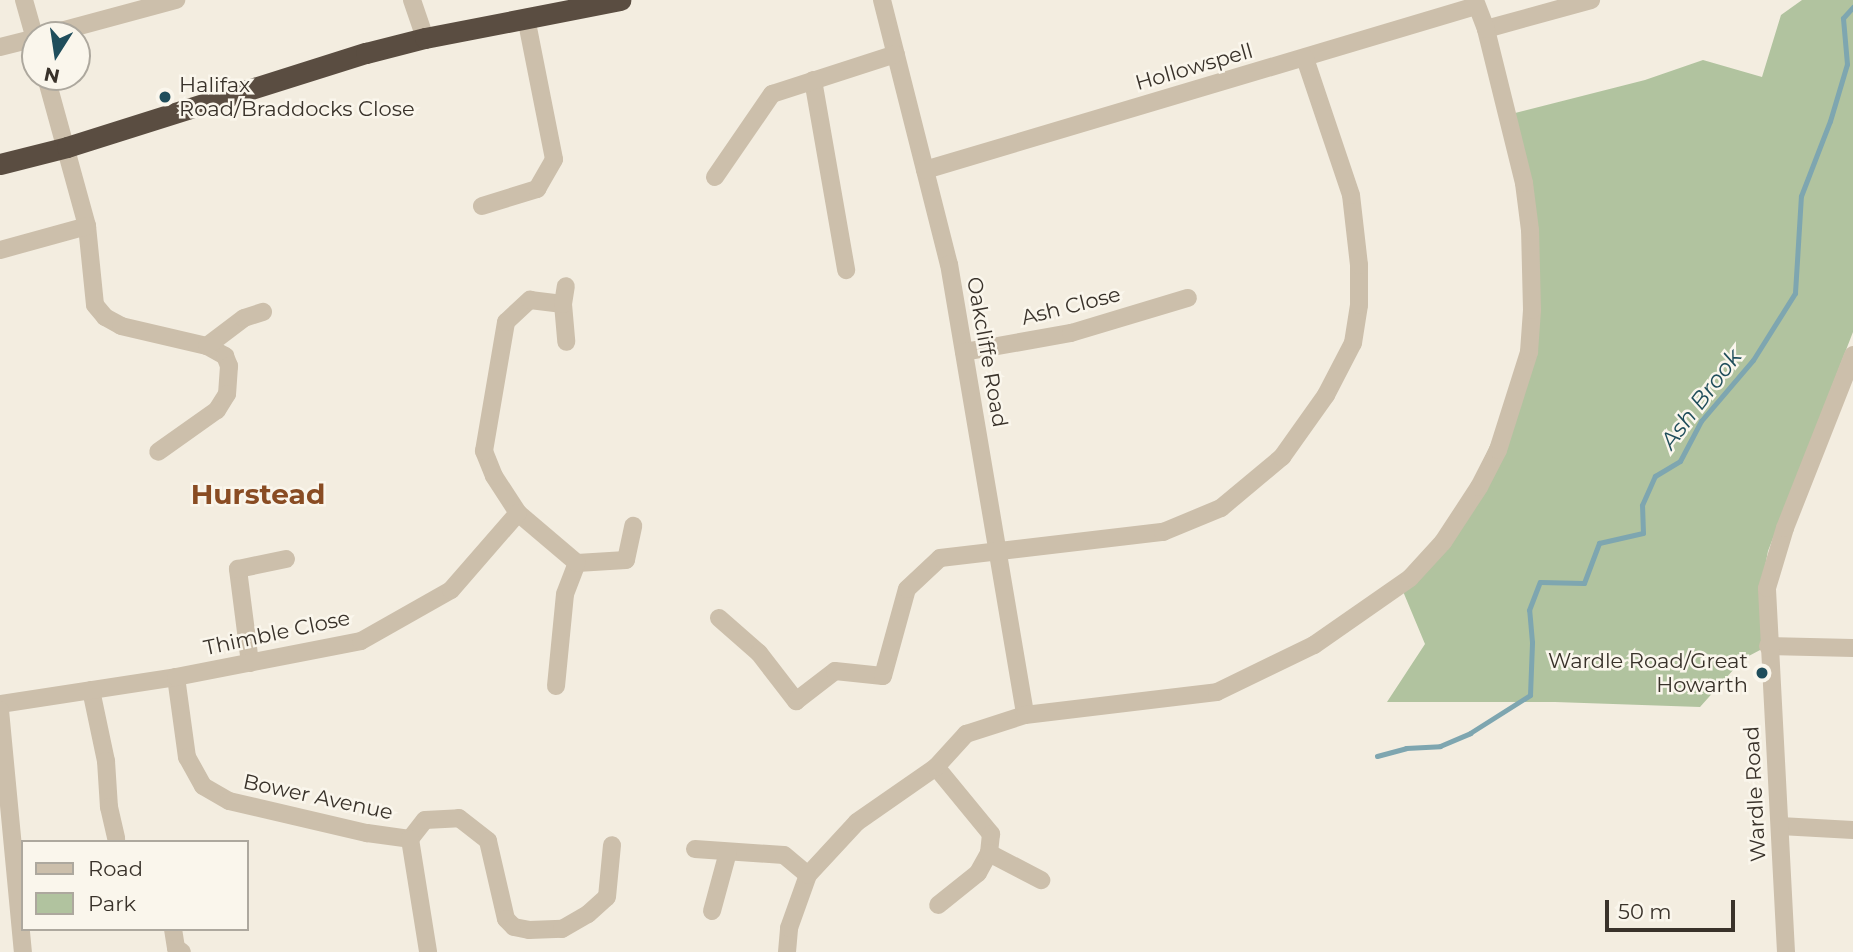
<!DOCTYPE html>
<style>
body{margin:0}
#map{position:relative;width:1853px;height:952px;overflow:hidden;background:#f3ede0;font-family:Montserrat,sans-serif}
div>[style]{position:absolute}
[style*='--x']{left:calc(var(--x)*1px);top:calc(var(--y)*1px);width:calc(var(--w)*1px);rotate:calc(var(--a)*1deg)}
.green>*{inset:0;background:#b1c39f}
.stream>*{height:5px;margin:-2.5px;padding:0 2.5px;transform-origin:2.5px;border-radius:2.5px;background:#7ea6b0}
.minor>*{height:18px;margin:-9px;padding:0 9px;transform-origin:9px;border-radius:9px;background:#ccbfab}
.highway>*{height:21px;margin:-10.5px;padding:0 10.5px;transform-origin:10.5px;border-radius:10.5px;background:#5a4d41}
.dots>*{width:19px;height:19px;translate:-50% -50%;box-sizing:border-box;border:4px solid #faf6ec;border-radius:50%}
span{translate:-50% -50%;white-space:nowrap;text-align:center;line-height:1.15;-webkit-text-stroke:5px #faf6ec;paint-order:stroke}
.street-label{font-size:21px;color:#39322a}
.poi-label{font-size:21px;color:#39322a}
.left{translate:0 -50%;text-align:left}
.right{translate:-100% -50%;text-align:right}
.water-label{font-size:23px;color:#1f4d5b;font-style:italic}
.district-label{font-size:28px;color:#894c23;font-weight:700}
.legend{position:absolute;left:21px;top:840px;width:228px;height:91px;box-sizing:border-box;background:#faf6ec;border:2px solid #ada89e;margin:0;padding:9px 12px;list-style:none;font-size:21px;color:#39322a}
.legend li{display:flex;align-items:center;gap:14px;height:35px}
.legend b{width:35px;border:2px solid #ada89e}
.north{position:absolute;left:21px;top:21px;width:70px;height:70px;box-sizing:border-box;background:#faf6ec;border:2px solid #ada89e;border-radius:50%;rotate:192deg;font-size:19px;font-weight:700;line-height:28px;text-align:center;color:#39322a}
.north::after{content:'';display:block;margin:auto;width:24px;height:32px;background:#1f4d5b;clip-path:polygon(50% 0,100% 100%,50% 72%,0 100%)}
.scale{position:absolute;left:1605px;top:900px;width:130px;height:32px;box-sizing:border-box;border:4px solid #39322a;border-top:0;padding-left:9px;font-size:21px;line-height:24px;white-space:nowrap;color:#39322a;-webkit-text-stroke:5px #faf6ec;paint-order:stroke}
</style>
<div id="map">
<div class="green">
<i style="clip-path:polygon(1802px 0,1853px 0,1853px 332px,1768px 551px,1761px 588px,1762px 649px,1743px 659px,1700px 707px,1555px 702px,1387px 702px,1425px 644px,1402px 589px,1445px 545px,1533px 351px,1511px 114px,1645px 80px,1703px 60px,1762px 77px,1781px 15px)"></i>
</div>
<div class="stream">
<i style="--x:1377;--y:756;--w:30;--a:-15"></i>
<i style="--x:1406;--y:748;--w:34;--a:-3"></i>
<i style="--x:1440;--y:746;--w:33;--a:-23"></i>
<i style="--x:1470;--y:733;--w:71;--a:-32.3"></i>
<i style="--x:1530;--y:695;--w:53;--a:-87.8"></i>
<i style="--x:1532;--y:642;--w:32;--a:-95"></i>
<i style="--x:1529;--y:610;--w:30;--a:-69"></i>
<i style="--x:1540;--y:582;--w:44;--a:1.3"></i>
<i style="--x:1584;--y:583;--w:43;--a:-69.4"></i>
<i style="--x:1599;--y:543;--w:45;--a:-12.8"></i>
<i style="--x:1643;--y:533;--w:28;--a:-92"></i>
<i style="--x:1642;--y:505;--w:32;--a:-66"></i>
<i style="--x:1655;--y:476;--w:29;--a:-31"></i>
<i style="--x:1680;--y:461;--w:45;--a:-62.3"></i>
<i style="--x:1701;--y:421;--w:80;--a:-49.6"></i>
<i style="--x:1753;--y:360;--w:79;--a:-57.9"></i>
<i style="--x:1795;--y:293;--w:97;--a:-86.5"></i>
<i style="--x:1801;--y:196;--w:80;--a:-68.9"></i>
<i style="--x:1830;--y:121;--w:59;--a:-73.4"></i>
<i style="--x:1847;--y:64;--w:46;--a:-95"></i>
<i style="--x:1843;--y:18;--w:15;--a:-48"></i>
</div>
<div class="minor">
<i style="--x:24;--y:0;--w:41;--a:74.2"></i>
<i style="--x:412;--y:0;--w:40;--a:71.1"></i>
<i style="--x:882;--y:0;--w:272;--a:75.8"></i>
<i style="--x:949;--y:264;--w:457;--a:80.4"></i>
<i style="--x:1486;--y:29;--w:109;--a:-15.4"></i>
<i style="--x:46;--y:35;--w:135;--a:-15.1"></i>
<i style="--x:0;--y:47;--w:36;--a:-14"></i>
<i style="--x:46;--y:77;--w:155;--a:74.6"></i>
<i style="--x:87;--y:226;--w:79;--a:84.2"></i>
<i style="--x:95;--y:305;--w:16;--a:50"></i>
<i style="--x:105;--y:317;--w:18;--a:29"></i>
<i style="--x:121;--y:326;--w:88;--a:13.1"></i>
<i style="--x:207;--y:346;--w:21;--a:29"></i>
<i style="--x:225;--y:356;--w:11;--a:68"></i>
<i style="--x:229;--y:366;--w:28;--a:94"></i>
<i style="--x:227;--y:394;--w:19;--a:122"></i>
<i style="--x:217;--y:410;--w:72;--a:144.6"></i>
<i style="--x:813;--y:80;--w:193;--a:80.1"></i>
<i style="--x:925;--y:170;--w:575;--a:-16.58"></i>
<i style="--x:715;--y:177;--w:101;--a:-55.5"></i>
<i style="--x:772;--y:94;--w:130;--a:-17.9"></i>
<i style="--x:482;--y:206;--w:58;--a:-17.2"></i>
<i style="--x:537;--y:189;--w:34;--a:-60"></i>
<i style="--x:554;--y:159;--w:144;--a:-101.2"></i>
<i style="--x:0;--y:250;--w:90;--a:-15.4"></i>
<i style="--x:563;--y:304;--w:38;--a:85"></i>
<i style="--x:207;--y:346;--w:46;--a:-37.1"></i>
<i style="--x:244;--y:318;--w:20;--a:-18"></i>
<i style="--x:964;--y:352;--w:109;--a:-10.1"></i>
<i style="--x:1071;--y:333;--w:122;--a:-16.7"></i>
<i style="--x:577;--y:563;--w:49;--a:-3.5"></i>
<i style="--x:626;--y:560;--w:35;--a:-78"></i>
<i style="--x:719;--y:618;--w:53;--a:41.2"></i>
<i style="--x:759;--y:653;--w:61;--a:52.4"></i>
<i style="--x:796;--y:701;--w:49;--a:-37.6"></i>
<i style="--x:835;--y:671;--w:48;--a:5.9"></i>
<i style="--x:883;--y:676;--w:90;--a:-74.6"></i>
<i style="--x:907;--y:589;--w:45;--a:-43.2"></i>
<i style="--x:940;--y:558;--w:225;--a:-6.7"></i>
<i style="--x:1163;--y:532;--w:63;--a:-22.5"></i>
<i style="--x:1221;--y:508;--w:80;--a:-39.9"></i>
<i style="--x:1282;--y:457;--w:76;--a:-54.6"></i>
<i style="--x:1326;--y:395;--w:59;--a:-62.6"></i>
<i style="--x:1353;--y:343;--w:38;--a:-81"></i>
<i style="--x:1359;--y:305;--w:40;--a:-90"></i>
<i style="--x:1359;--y:265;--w:70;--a:-96.5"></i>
<i style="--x:1351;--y:195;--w:145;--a:-108.6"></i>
<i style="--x:1768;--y:646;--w:85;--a:1.3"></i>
<i style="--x:250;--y:663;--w:95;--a:-97.3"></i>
<i style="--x:238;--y:569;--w:49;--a:-11.8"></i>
<i style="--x:176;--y:677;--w:81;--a:82.2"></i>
<i style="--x:187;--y:757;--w:33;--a:61"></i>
<i style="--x:203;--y:786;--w:30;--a:30"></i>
<i style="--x:229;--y:801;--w:142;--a:13.1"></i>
<i style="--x:367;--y:833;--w:43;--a:7.9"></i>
<i style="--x:410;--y:839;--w:24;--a:-52"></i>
<i style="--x:425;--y:820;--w:34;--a:-3"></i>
<i style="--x:459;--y:818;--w:37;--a:38"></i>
<i style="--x:488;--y:841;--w:80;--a:77"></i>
<i style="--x:506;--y:919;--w:11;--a:45"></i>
<i style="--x:514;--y:927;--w:15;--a:11"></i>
<i style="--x:529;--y:930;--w:33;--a:-2"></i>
<i style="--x:562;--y:929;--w:30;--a:-30"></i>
<i style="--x:588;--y:914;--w:25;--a:-42"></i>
<i style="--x:607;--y:897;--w:52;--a:-84.5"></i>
<i style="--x:556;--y:686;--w:92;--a:-84.4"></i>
<i style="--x:565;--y:594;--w:33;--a:-69"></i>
<i style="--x:577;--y:563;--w:77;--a:-139.7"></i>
<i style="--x:518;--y:513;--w:44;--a:-123"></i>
<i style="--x:494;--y:476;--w:27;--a:-112"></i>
<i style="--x:484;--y:451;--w:131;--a:-80.3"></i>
<i style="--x:506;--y:322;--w:33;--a:-43"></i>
<i style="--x:530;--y:300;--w:33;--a:7"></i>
<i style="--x:563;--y:304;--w:18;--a:-81"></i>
<i style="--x:91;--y:690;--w:73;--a:78.1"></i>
<i style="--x:106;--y:761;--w:46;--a:86.3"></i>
<i style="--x:109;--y:807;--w:32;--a:77"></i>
<i style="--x:0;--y:704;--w:178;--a:-8.7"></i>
<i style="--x:176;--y:677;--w:188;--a:-11"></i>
<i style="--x:361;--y:641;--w:103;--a:-29.5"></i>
<i style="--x:451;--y:590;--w:102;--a:-49"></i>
<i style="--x:0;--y:710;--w:243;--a:84.6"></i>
<i style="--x:936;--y:767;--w:87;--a:50.6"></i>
<i style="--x:991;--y:834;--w:19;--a:96"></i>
<i style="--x:989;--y:853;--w:23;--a:119"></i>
<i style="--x:978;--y:873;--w:51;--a:141.3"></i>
<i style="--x:1780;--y:826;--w:73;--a:3.1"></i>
<i style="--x:410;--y:839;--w:114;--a:80.9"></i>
<i style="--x:695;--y:849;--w:89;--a:3.9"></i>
<i style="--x:784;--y:855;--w:31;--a:40"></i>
<i style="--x:989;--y:853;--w:59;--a:27.4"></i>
<i style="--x:712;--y:911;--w:61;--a:-74.8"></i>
<i style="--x:173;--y:929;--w:19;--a:81"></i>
<i style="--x:176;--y:948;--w:7;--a:34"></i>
<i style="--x:787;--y:952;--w:24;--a:-85"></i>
<i style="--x:789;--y:928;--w:56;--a:-70.3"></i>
<i style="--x:808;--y:875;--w:72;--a:-47.2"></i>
<i style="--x:857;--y:822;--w:96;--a:-34.8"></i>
<i style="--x:936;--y:767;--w:45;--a:-47.7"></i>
<i style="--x:966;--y:734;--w:62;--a:-17.9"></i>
<i style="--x:1025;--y:715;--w:193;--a:-6.8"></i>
<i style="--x:1217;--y:692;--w:108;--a:-25.9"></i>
<i style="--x:1314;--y:645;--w:117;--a:-34.9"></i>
<i style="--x:1410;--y:578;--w:49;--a:-47.5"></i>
<i style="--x:1443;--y:542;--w:66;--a:-56.8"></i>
<i style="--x:1479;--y:487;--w:42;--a:-62.8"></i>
<i style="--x:1498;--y:450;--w:103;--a:-72.4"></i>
<i style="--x:1529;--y:352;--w:42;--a:-85.9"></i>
<i style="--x:1532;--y:310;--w:80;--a:-91.4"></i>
<i style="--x:1530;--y:230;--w:47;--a:-97.3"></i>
<i style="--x:1524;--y:183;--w:159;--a:-103.9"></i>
<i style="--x:1486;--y:29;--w:31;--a:-111"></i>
<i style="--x:1786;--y:952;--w:364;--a:-93"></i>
<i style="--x:1767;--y:588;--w:63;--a:-73.3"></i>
<i style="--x:1785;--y:528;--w:186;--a:-68.5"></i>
</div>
<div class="highway">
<i style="--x:0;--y:164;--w:69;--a:-14.2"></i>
<i style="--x:67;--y:147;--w:313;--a:-17.5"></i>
<i style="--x:366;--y:53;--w:61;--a:-14.3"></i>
<i style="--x:425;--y:38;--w:199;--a:-11"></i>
</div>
<div class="dots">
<i style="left:165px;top:97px;background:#1f4d5b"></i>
<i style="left:1762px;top:673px;background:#1f4d5b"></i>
</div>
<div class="street-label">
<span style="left:1194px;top:67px;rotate:-16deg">Hollowspell</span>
<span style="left:1071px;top:306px;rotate:-14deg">Ash Close</span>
<span style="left:987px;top:352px;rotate:80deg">Oakcliffe Road</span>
<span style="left:277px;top:633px;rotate:-12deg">Thimble Close</span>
<span style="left:1755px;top:794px;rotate:-93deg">Wardle Road</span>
<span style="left:318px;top:797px;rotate:12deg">Bower Avenue</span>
</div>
<div class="poi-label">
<span class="left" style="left:179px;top:97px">Halifax<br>Road/Braddocks Close</span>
<span class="right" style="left:1748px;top:673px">Wardle Road/Great<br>Howarth</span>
</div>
<div class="water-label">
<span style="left:1701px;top:399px;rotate:-53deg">Ash Brook</span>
</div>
<div class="district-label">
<span style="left:258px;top:494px">Hurstead</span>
</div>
<ul class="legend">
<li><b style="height:9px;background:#ccbfab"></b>Road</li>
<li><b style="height:19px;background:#b1c39f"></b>Park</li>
</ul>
<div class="north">N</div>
<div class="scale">50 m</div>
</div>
